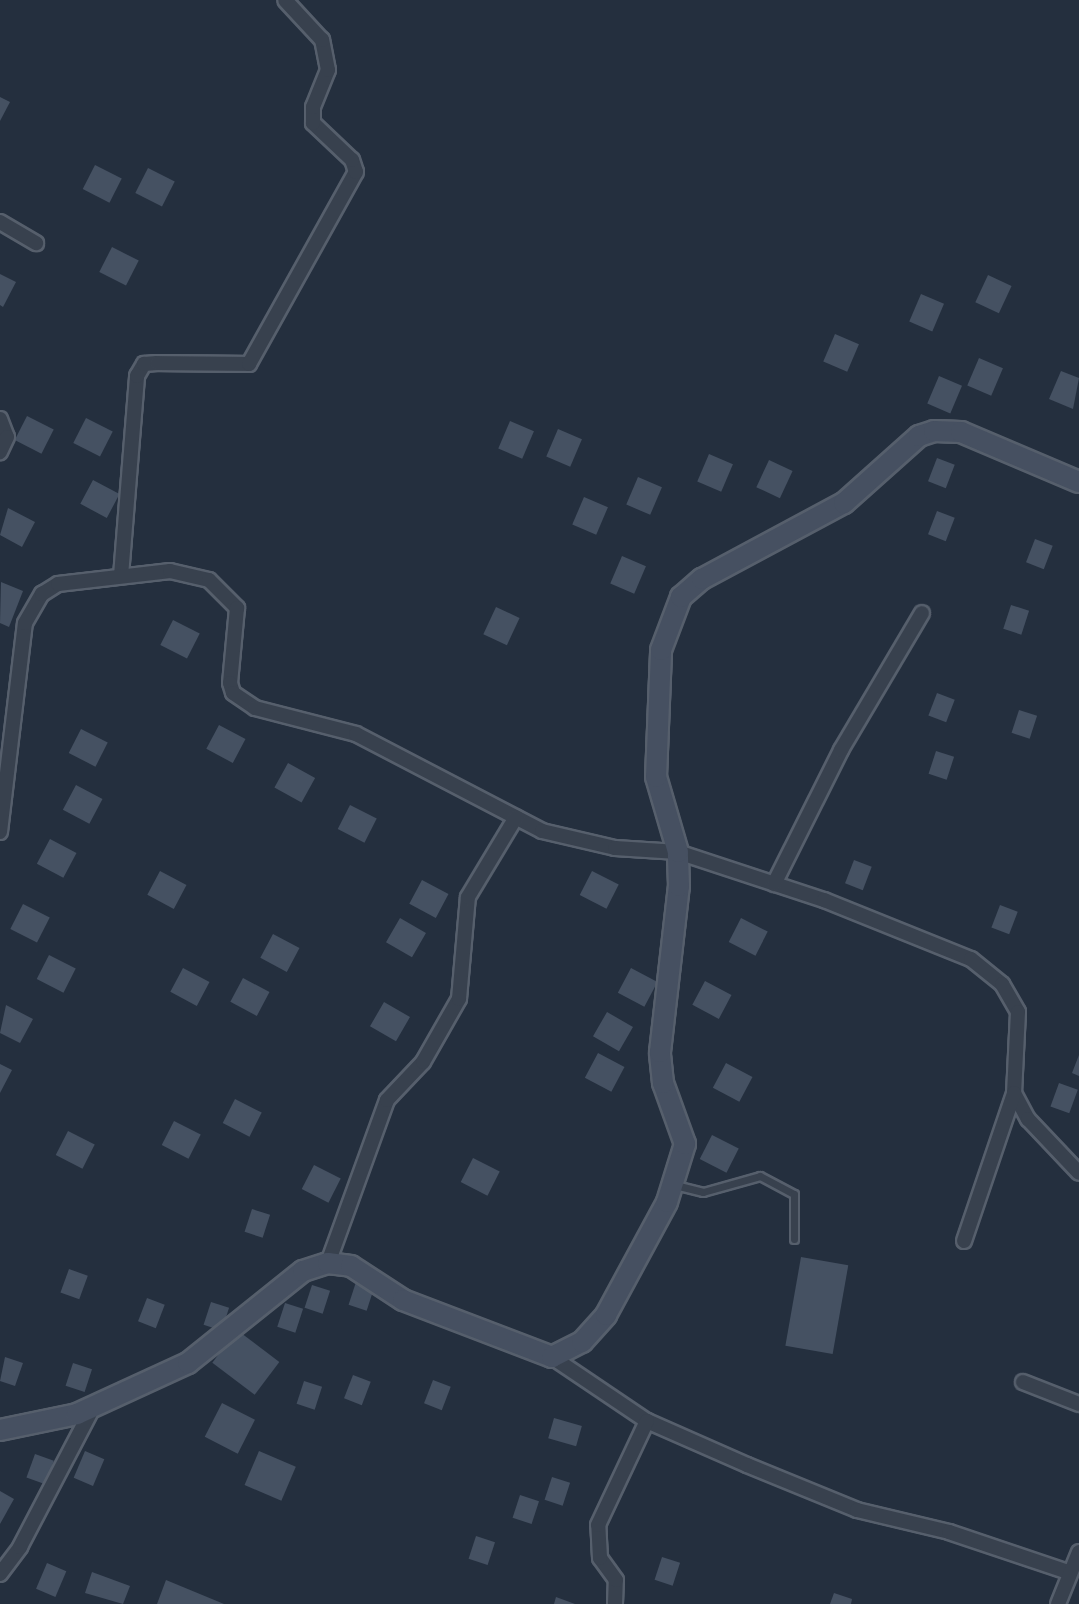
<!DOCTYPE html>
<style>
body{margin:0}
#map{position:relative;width:1079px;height:1604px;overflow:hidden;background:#242f3e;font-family:"DM Sans",sans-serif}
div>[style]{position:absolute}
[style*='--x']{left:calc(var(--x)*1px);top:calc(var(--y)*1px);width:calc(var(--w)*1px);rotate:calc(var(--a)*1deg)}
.building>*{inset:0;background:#455162;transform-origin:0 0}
.roads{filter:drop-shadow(2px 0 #565f6c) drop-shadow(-2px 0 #565f6c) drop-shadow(0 2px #565f6c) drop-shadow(0 -2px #565f6c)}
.lane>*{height:7px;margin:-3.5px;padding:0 3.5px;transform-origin:3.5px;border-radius:3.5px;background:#38414e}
.street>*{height:14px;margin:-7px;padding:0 7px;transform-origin:7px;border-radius:7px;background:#38414e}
.secondary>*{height:20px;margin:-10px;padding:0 10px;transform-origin:10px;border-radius:10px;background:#465061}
span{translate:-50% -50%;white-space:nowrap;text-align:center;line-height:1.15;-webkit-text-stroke:5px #1d2633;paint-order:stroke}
</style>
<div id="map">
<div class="building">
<i style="clip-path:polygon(0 97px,10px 102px,0 121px)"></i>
<i style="left:95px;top:165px;width:30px;height:27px;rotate:27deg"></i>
<i style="left:148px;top:168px;width:30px;height:28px;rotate:27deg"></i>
<i style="left:112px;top:247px;width:30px;height:28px;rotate:27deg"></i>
<i style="clip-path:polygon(0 274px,16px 282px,3px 307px,0 305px)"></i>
<i style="left:988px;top:275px;width:26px;height:30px;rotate:25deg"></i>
<i style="left:921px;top:294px;width:25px;height:30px;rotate:23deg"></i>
<i style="left:835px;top:334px;width:26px;height:30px;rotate:23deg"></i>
<i style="left:979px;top:358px;width:26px;height:30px;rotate:23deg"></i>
<i style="clip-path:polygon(1061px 371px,1079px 378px,1073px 409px,1049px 399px)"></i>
<i style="left:939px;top:376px;width:25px;height:30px;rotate:23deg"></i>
<i style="left:27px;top:416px;width:30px;height:27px;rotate:27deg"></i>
<i style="left:86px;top:418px;width:30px;height:28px;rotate:27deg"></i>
<i style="left:510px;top:421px;width:26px;height:30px;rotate:23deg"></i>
<i style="left:558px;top:429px;width:26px;height:30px;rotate:23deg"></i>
<i style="left:709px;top:454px;width:26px;height:30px;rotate:23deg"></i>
<i style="left:937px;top:458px;width:19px;height:25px;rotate:21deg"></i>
<i style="left:769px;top:460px;width:26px;height:30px;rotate:25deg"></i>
<i style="left:638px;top:477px;width:26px;height:30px;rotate:23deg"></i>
<i style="left:93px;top:480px;width:30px;height:27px;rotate:28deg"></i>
<i style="left:584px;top:497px;width:26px;height:30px;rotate:23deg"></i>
<i style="clip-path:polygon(8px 508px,35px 522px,22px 547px,0 535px)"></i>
<i style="left:937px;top:511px;width:19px;height:25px;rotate:21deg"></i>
<i style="left:1035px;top:539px;width:19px;height:25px;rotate:21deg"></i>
<i style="left:622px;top:556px;width:26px;height:30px;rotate:23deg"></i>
<i style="clip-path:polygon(1px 582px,23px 591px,9px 627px,0 623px)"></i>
<i style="left:1011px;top:605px;width:19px;height:25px;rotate:18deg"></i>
<i style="left:496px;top:607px;width:26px;height:30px;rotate:25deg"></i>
<i style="left:173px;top:620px;width:30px;height:28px;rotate:27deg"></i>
<i style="left:937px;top:693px;width:19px;height:24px;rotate:21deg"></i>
<i style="left:1019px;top:710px;width:19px;height:24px;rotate:18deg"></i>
<i style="left:219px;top:725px;width:30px;height:27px;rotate:28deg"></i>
<i style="left:81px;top:729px;width:30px;height:27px;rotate:27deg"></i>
<i style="left:936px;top:751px;width:19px;height:24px;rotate:18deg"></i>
<i style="left:288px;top:763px;width:31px;height:28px;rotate:29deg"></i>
<i style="left:76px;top:785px;width:30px;height:28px;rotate:28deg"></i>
<i style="left:350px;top:805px;width:30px;height:27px;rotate:27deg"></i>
<i style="left:50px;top:839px;width:30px;height:28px;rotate:28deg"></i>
<i style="left:854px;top:860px;width:19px;height:25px;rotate:21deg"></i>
<i style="left:160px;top:871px;width:30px;height:27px;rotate:28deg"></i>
<i style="left:592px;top:871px;width:30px;height:27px;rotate:27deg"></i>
<i style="left:422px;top:880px;width:30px;height:27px;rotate:28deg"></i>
<i style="left:23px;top:904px;width:30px;height:28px;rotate:27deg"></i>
<i style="left:1000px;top:905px;width:19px;height:24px;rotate:21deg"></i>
<i style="left:400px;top:918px;width:30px;height:28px;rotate:30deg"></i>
<i style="left:741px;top:918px;width:30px;height:27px;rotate:27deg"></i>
<i style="left:273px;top:934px;width:30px;height:27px;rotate:28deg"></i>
<i style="left:49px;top:955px;width:30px;height:27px;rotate:27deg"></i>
<i style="left:183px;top:968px;width:30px;height:27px;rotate:28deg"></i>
<i style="left:631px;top:968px;width:30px;height:28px;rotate:28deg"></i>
<i style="left:243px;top:978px;width:30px;height:27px;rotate:28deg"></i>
<i style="left:705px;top:981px;width:30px;height:27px;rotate:28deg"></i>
<i style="left:384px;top:1002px;width:30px;height:28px;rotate:30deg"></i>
<i style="clip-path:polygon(6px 1005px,33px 1019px,20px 1043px,0 1033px)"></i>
<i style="left:607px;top:1012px;width:30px;height:28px;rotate:30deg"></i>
<i style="left:598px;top:1053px;width:30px;height:28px;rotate:28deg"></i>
<i style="clip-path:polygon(1079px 1055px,1079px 1076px,1072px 1073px)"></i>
<i style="left:726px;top:1063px;width:30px;height:28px;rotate:28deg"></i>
<i style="clip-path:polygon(0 1064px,12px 1070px,0 1093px)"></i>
<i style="left:1059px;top:1083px;width:20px;height:25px;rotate:20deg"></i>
<i style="left:235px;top:1099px;width:30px;height:27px;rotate:27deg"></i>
<i style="left:174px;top:1121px;width:30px;height:27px;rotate:27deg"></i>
<i style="left:68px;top:1131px;width:30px;height:27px;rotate:27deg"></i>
<i style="left:712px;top:1135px;width:30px;height:27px;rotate:27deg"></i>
<i style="left:473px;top:1158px;width:30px;height:27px;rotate:27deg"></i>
<i style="left:314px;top:1165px;width:30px;height:27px;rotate:27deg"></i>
<i style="left:252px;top:1209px;width:19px;height:24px;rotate:18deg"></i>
<i style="left:801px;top:1257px;width:48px;height:90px;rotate:10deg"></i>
<i style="left:69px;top:1269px;width:20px;height:25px;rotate:20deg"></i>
<i style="left:356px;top:1282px;width:19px;height:24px;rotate:18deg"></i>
<i style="left:312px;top:1285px;width:19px;height:24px;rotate:18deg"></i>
<i style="left:147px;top:1298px;width:19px;height:25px;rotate:21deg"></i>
<i style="left:211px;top:1302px;width:19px;height:24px;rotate:18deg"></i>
<i style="left:285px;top:1303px;width:19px;height:25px;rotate:18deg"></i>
<i style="left:237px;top:1330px;width:53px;height:41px;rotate:37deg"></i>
<i style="clip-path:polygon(5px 1357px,23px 1363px,15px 1386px,0 1381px)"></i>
<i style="left:73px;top:1363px;width:20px;height:24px;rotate:18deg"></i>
<i style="left:353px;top:1375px;width:19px;height:25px;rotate:21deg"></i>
<i style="left:433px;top:1380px;width:19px;height:25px;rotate:21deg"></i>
<i style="left:304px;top:1381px;width:19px;height:24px;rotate:18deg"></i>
<i style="left:222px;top:1403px;width:37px;height:38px;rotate:27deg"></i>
<i style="left:554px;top:1418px;width:29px;height:21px;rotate:16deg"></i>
<i style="left:85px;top:1451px;width:21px;height:29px;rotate:23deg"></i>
<i style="left:259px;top:1451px;width:40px;height:37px;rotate:23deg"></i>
<i style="left:35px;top:1454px;width:20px;height:25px;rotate:20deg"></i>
<i style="left:552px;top:1477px;width:19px;height:24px;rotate:18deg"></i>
<i style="clip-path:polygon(0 1491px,14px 1499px,0 1524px)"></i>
<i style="left:520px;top:1495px;width:20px;height:24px;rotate:18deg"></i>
<i style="left:476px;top:1536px;width:20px;height:24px;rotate:18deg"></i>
<i style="left:662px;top:1557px;width:19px;height:24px;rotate:18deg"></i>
<i style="left:47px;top:1563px;width:21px;height:28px;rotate:23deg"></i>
<i style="clip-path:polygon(92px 1572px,130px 1586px,123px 1604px,85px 1593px)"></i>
<i style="clip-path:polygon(166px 1580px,224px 1604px,157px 1604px)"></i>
<i style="clip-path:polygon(834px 1593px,852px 1599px,851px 1604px,830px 1604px)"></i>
<i style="clip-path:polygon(556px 1597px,575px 1604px,554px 1604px)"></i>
</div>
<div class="roads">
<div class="lane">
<i style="--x:675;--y:1185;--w:29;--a:14"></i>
<i style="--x:703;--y:1192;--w:59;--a:-15.7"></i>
<i style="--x:760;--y:1176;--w:38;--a:28"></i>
<i style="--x:794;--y:1194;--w:45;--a:90"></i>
</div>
<div class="street">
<i style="--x:0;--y:222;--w:42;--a:30.3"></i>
<i style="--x:0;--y:419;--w:19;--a:69"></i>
<i style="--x:7;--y:437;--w:17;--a:115"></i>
<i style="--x:121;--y:576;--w:201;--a:-85.4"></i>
<i style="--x:137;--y:376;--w:14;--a:-60"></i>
<i style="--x:144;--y:364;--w:13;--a:-4"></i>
<i style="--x:157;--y:363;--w:92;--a:0.6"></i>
<i style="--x:249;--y:364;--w:220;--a:-60.9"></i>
<i style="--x:356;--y:172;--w:13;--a:-108"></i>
<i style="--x:352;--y:160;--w:54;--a:-136.5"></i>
<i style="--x:313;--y:123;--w:16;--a:-90"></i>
<i style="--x:313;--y:107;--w:40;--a:-68"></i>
<i style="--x:328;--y:70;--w:31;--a:-101"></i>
<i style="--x:322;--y:40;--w:54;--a:-132.8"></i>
<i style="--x:0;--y:832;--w:210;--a:-83.2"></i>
<i style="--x:25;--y:623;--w:34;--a:-60"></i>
<i style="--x:42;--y:594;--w:19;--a:-32"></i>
<i style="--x:58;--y:584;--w:113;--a:-6.6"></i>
<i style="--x:170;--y:571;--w:40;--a:13"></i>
<i style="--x:209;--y:580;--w:40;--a:45"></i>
<i style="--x:237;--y:608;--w:75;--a:95.3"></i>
<i style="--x:230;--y:683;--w:10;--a:73"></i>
<i style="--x:233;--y:693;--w:27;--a:34"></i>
<i style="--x:255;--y:708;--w:104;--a:14.4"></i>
<i style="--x:356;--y:734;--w:210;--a:27.5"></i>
<i style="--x:542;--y:831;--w:75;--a:13.1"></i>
<i style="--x:615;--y:848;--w:63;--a:3.6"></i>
<i style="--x:678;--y:852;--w:154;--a:18.2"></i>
<i style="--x:824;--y:900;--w:158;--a:21.9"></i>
<i style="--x:971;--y:959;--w:40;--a:39"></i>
<i style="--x:1002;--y:984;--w:32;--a:60"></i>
<i style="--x:1018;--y:1012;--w:81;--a:92.8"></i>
<i style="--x:1014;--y:1093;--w:30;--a:62"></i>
<i style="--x:1028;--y:1119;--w:74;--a:46.6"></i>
<i style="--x:774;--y:884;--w:150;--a:-63.4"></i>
<i style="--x:841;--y:750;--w:159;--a:-59.4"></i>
<i style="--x:964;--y:1241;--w:156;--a:-71.3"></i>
<i style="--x:328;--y:1263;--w:173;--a:-70.1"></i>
<i style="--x:387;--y:1100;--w:52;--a:-46.5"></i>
<i style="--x:423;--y:1062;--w:73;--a:-60.3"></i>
<i style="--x:459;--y:999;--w:102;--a:-85"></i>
<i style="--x:468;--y:897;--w:93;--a:-59"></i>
<i style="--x:552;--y:1357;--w:115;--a:34"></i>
<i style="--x:647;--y:1421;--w:109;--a:23.7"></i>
<i style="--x:747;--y:1465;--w:119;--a:22.2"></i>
<i style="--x:857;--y:1510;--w:95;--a:13.4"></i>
<i style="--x:949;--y:1532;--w:126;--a:18.6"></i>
<i style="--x:1023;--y:1382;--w:60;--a:21.4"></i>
<i style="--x:0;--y:1574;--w:34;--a:-53"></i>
<i style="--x:20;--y:1547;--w:156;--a:-62.4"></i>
<i style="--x:615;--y:1604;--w:24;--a:-88"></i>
<i style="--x:616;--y:1580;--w:27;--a:-126"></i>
<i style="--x:600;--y:1558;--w:33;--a:-93"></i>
<i style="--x:598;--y:1525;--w:115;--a:-64.8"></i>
<i style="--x:1058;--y:1604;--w:56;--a:-68"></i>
</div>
<div class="secondary">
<i style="--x:0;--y:1430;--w:79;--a:-11.7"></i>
<i style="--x:77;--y:1414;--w:122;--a:-24.7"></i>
<i style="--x:188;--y:1363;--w:147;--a:-38.7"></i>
<i style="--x:303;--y:1271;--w:26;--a:-18"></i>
<i style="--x:328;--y:1263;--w:23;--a:7"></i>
<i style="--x:351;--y:1266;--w:62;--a:33.2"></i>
<i style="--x:403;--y:1300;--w:160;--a:20.9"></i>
<i style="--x:552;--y:1357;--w:34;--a:-27"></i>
<i style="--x:582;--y:1342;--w:36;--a:-48"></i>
<i style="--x:606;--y:1315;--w:128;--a:-61.6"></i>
<i style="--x:667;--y:1202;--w:61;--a:-72.8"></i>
<i style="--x:685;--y:1144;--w:65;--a:-109.8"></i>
<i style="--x:663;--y:1083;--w:31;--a:-96"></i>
<i style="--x:660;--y:1052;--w:167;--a:-83.5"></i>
<i style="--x:679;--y:886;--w:34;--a:-92"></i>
<i style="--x:678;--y:852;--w:78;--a:-106.3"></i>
<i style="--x:656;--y:777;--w:127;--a:-87.7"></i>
<i style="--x:661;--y:650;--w:57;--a:-69.3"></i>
<i style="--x:681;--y:597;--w:28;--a:-41"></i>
<i style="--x:702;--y:579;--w:161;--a:-28.2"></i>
<i style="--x:844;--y:503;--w:101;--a:-41.8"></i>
<i style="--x:919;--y:436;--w:16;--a:-18"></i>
<i style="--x:934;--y:431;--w:27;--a:2"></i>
<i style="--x:961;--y:432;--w:128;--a:23"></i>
</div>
</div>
</div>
